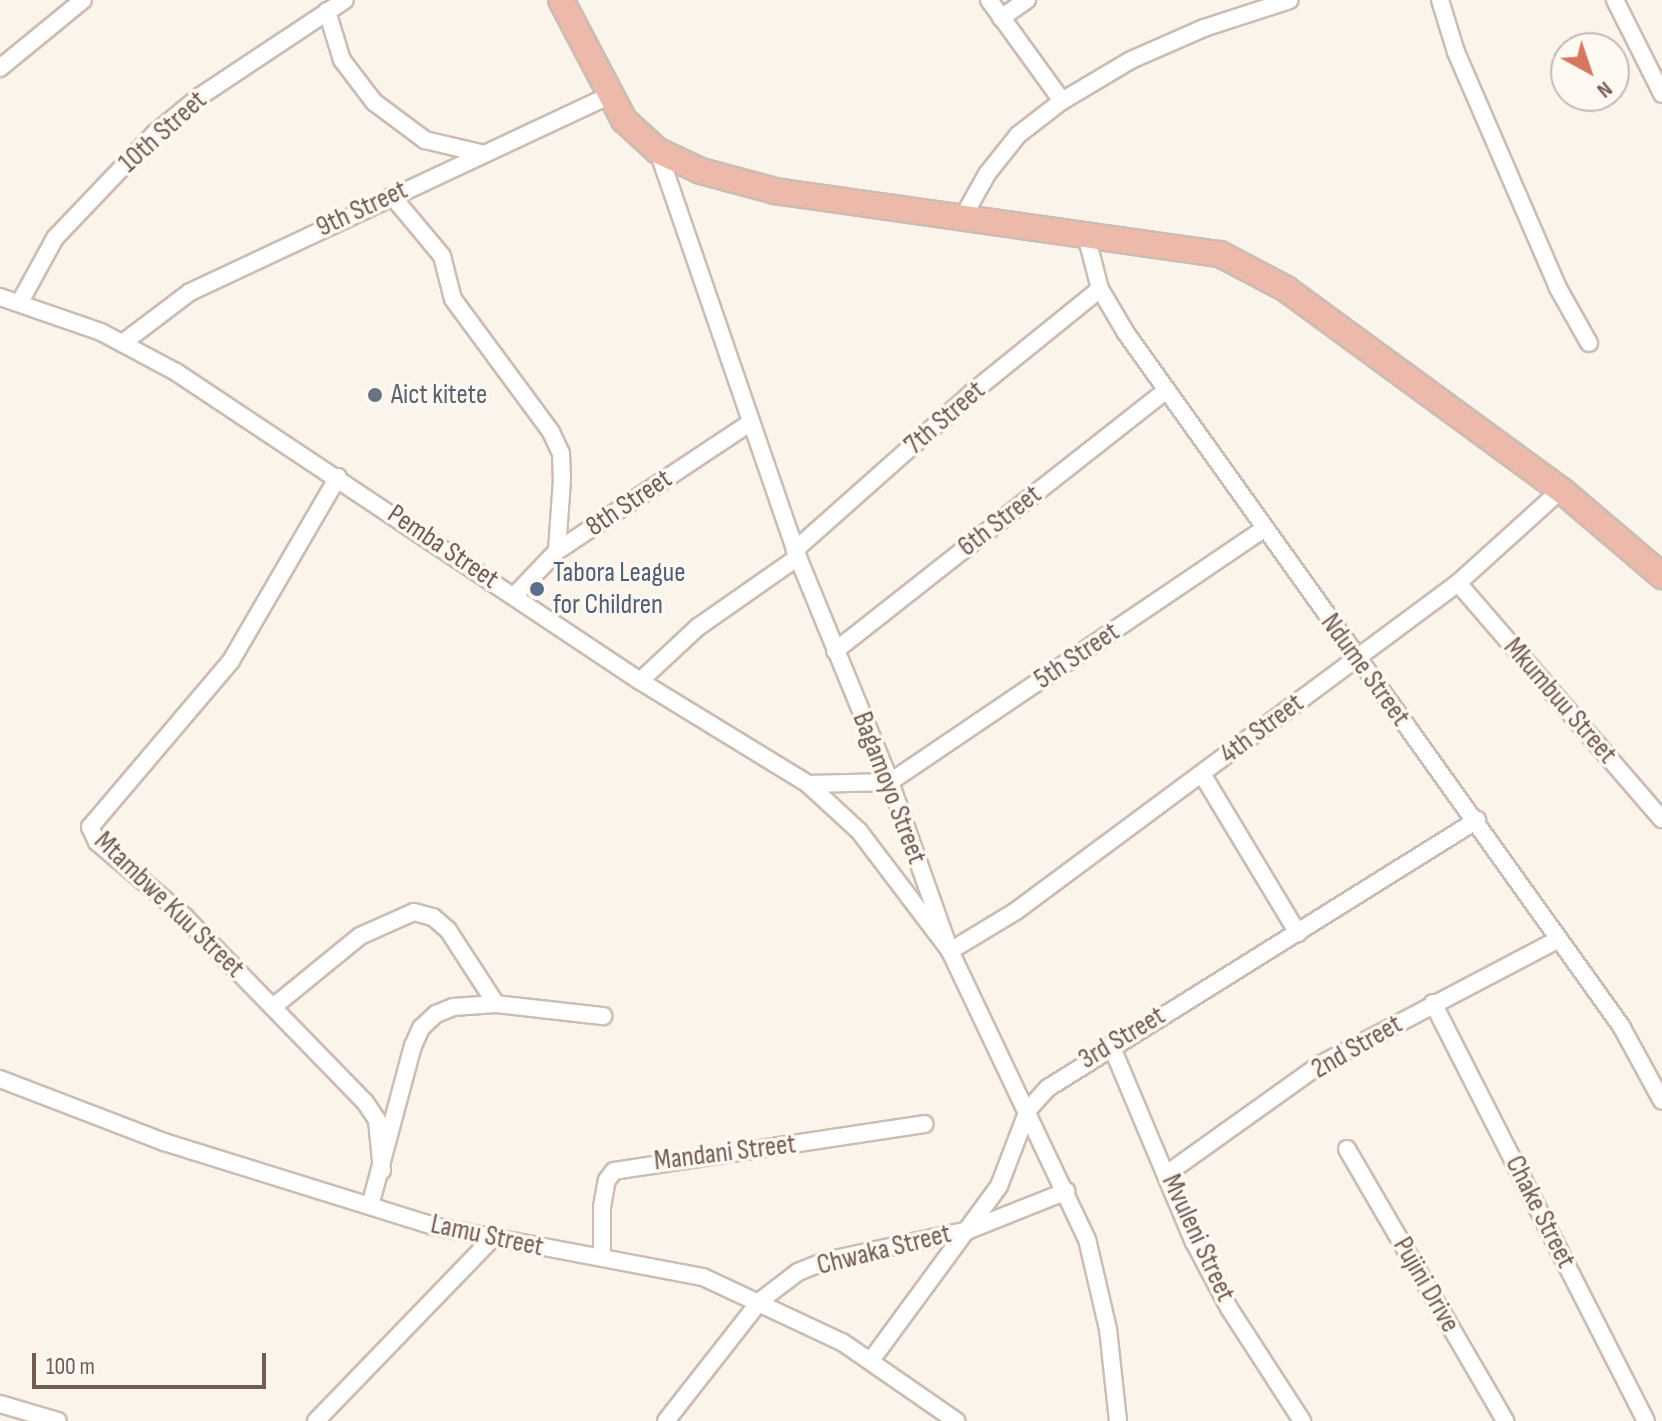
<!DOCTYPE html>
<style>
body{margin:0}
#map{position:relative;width:1662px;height:1421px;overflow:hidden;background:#faf4eb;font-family:"Sofia Sans Condensed",sans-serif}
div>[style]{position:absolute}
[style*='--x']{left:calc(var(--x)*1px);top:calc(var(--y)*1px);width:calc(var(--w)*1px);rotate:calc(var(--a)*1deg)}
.roads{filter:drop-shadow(2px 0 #ccbcb2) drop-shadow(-2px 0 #ccbcb2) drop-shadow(0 2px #ccbcb2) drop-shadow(0 -2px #ccbcb2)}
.minor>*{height:16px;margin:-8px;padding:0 8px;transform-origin:8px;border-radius:8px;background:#fff}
.highway>*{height:24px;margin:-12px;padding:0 12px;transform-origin:12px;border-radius:12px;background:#edb9aa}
.dots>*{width:22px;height:22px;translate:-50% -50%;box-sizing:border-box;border:4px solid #fdf8f1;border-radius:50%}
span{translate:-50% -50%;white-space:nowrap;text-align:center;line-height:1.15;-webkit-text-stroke:7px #fdf8f1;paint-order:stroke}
.street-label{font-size:28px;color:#735c51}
.worship-label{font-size:28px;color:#5b616d}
.left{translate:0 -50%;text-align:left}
.service-label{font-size:28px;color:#4e5e75}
.north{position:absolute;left:1550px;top:32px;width:80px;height:80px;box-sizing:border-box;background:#fdf8f1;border:2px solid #c6bab1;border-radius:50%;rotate:140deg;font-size:22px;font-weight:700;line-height:32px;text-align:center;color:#735c51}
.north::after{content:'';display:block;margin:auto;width:28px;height:36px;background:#d57760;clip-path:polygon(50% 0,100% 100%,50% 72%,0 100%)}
.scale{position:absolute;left:32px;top:1353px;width:234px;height:36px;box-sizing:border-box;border:4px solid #735c51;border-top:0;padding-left:10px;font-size:24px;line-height:28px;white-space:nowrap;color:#735c51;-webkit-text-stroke:6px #fdf8f1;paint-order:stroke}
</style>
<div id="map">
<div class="roads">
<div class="minor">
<i style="--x:989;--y:0;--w:125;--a:54.1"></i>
<i style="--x:1440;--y:0;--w:54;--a:72.9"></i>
<i style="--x:1456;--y:52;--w:257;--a:66.6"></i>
<i style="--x:1558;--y:288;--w:63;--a:60.6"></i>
<i style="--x:1615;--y:0;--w:105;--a:63.4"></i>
<i style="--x:327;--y:11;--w:51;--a:73"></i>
<i style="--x:342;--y:60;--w:53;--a:52.7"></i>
<i style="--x:374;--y:102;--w:64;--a:36.7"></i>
<i style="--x:425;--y:140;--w:57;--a:13.3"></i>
<i style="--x:1001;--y:18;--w:32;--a:-35"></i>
<i style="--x:0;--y:68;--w:107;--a:-39.3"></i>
<i style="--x:658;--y:151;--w:422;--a:71"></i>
<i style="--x:795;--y:550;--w:251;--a:67.7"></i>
<i style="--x:890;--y:782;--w:179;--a:70.5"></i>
<i style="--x:950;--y:951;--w:319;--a:64.6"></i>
<i style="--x:1087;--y:1239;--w:92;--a:76.9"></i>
<i style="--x:1108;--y:1329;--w:93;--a:83.8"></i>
<i style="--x:392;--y:196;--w:78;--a:50.2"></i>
<i style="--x:442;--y:256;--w:44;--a:75.7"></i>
<i style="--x:453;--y:299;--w:165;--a:53.6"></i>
<i style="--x:551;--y:432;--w:23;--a:65"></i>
<i style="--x:561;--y:453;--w:26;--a:88"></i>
<i style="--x:562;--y:479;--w:72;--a:94"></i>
<i style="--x:963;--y:217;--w:49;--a:-60.8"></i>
<i style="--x:987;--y:174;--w:50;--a:-51.5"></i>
<i style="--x:1018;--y:135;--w:56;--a:-37.7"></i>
<i style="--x:1062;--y:101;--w:80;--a:-30.7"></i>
<i style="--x:1131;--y:60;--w:80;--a:-23.7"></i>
<i style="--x:1204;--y:28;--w:90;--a:-18"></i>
<i style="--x:1085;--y:231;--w:60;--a:75.5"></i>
<i style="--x:1100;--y:289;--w:51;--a:59.4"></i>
<i style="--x:1126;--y:333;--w:852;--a:54.46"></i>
<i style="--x:1621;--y:1026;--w:85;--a:61.3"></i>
<i style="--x:0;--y:297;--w:107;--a:19.1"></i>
<i style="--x:101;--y:332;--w:85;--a:28.1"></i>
<i style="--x:176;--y:372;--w:557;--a:33.66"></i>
<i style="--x:640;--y:681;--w:197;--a:31.5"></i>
<i style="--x:808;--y:784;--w:69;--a:42.7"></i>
<i style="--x:859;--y:831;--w:151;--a:52.8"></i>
<i style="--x:950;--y:951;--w:77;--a:-31.2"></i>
<i style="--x:1016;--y:911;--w:550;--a:-36.58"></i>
<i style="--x:1458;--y:583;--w:139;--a:-42.1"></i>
<i style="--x:20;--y:302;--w:73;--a:-61.3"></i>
<i style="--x:55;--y:238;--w:144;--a:-46.4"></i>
<i style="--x:154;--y:134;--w:58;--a:-39.4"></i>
<i style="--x:199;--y:97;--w:175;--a:-33.6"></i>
<i style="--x:124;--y:342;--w:83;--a:-37.1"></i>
<i style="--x:190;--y:292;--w:464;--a:-25.1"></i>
<i style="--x:338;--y:477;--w:213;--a:120.2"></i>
<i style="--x:231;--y:661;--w:218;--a:130.3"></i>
<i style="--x:90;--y:827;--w:17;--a:65"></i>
<i style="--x:97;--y:842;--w:116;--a:40.4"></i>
<i style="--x:185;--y:917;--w:258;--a:45.8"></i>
<i style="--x:365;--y:1102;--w:22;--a:56"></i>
<i style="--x:377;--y:1120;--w:51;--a:84.4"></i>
<i style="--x:795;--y:550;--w:239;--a:-41.6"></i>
<i style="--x:974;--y:391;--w:162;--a:-39"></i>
<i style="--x:1458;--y:583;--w:312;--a:49.2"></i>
<i style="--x:515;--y:595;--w:61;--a:-46.3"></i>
<i style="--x:557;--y:551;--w:233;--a:-33.6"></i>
<i style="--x:835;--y:651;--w:420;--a:-38.2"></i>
<i style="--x:640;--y:681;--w:79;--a:-43"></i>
<i style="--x:698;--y:627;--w:122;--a:-35"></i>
<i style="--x:1202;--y:774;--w:186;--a:58.9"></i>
<i style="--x:808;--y:784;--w:82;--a:-1.4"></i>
<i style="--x:890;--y:782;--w:452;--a:-34.1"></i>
<i style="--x:1433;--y:1003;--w:469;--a:63"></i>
<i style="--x:273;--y:1007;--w:112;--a:-39.2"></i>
<i style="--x:360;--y:936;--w:59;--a:-24"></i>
<i style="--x:414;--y:912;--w:20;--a:15"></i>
<i style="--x:433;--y:917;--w:20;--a:41"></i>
<i style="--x:448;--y:930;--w:88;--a:57"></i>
<i style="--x:1111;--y:1045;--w:214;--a:67.2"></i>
<i style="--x:1194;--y:1242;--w:75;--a:62.1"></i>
<i style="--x:1229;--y:1308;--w:135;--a:57.1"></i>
<i style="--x:0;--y:1079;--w:176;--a:21"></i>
<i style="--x:164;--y:1142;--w:282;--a:17.3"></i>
<i style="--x:433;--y:1226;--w:275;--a:10.7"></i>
<i style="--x:703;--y:1277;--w:153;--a:25.1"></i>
<i style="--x:842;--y:1342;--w:139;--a:34.7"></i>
<i style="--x:1347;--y:1149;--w:315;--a:59.8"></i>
<i style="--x:1168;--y:1173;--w:188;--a:-35.5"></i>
<i style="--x:1321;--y:1064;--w:267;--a:-27.7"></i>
<i style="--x:370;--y:1206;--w:166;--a:-75"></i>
<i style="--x:413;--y:1046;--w:20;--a:-66"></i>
<i style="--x:421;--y:1028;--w:21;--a:-43"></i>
<i style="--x:436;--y:1014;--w:18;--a:-22"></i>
<i style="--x:453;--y:1007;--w:43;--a:-4"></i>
<i style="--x:496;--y:1004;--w:108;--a:6.4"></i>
<i style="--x:602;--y:1255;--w:48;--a:-90"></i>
<i style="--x:602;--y:1207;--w:27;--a:-80"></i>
<i style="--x:607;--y:1180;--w:11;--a:-52"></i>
<i style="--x:614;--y:1171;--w:314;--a:-8.6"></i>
<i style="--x:872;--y:1359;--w:215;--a:-53.7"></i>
<i style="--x:999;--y:1186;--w:81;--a:-69.1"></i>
<i style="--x:1028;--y:1110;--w:30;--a:-48"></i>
<i style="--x:1048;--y:1088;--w:506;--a:-31.99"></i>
<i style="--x:0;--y:1404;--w:60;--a:16.3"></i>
<i style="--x:316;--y:1421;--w:253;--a:-46"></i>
<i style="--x:666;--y:1421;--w:152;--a:-51.9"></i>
<i style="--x:760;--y:1301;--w:48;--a:-37.3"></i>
<i style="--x:798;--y:1272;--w:29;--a:-22"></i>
<i style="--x:825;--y:1261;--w:147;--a:-12.1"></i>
<i style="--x:969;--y:1230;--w:105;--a:-21.7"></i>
</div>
<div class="highway">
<i style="--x:561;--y:0;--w:136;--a:62.3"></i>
<i style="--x:624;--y:120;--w:46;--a:42.4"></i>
<i style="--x:658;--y:151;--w:47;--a:24.9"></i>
<i style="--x:701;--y:171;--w:77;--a:15.1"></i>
<i style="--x:775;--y:191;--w:449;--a:8.1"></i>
<i style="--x:1220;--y:254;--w:75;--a:27.9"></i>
<i style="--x:1286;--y:289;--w:341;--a:36.2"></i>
<i style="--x:1561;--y:490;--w:133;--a:40.4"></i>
</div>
</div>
<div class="dots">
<i style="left:375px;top:395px;background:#6b7280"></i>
<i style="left:537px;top:589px;background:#5c6f8a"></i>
</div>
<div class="street-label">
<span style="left:163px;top:132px;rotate:-42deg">10th Street</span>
<span style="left:362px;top:209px;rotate:-25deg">9th Street</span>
<span style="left:945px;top:418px;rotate:-41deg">7th Street</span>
<span style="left:629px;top:503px;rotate:-34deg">8th Street</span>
<span style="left:1000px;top:521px;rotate:-38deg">6th Street</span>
<span style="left:443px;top:547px;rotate:34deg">Pemba Street</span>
<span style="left:1077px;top:656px;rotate:-34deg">5th Street</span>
<span style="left:1365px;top:670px;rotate:54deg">Ndume Street</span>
<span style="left:1560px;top:701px;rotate:49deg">Mkumbuu Street</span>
<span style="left:1262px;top:729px;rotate:-37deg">4th Street</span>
<span style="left:889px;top:788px;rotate:69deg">Bagamoyo Street</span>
<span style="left:169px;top:905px;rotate:44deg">Mtambwe Kuu Street</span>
<span style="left:1122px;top:1038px;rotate:-31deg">3rd Street</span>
<span style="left:1357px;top:1047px;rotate:-30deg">2nd Street</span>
<span style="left:725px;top:1153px;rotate:-7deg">Mandani Street</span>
<span style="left:1540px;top:1212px;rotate:63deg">Chake Street</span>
<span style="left:487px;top:1236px;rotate:12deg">Lamu Street</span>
<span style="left:1198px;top:1238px;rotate:65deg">Mvuleni Street</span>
<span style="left:884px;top:1250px;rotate:-14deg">Chwaka Street</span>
<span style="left:1426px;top:1285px;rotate:60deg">Pujini Drive</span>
</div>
<div class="worship-label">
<span class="left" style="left:391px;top:395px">Aict kitete</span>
</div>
<div class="service-label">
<span class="left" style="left:553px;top:589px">Tabora League<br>for Children</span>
</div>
<div class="north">N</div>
<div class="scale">100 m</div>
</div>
